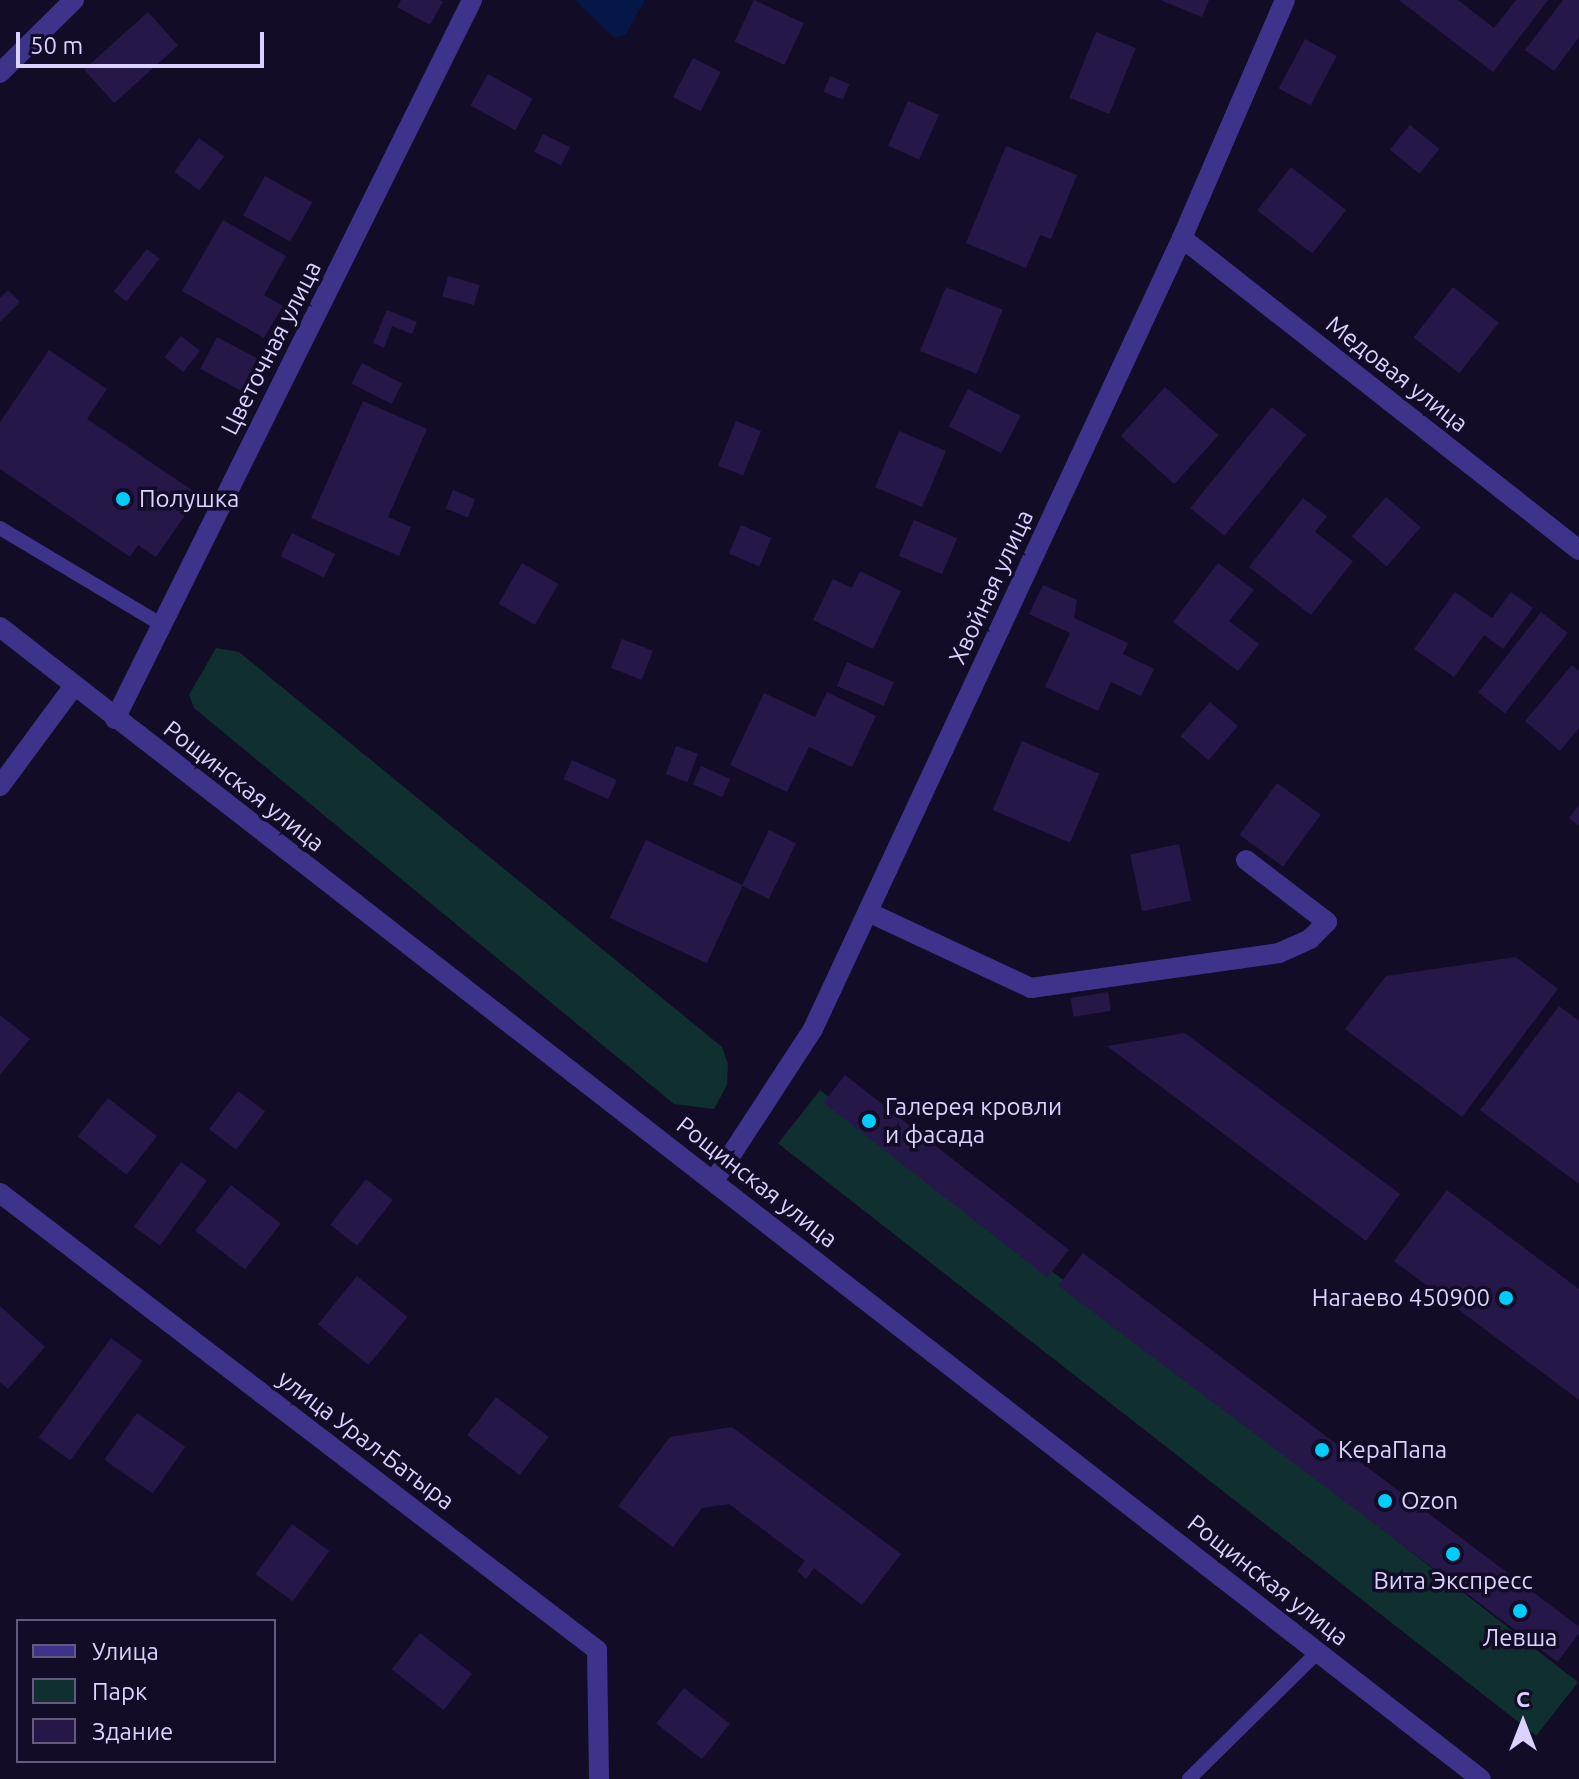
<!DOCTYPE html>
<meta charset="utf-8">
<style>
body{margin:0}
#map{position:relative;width:1579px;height:1779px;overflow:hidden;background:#130c26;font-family:Ubuntu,sans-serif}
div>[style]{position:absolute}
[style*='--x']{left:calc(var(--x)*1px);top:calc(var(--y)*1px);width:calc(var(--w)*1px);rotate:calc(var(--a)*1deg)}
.green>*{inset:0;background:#0f2f31;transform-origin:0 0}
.water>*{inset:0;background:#051747}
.building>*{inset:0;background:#261749;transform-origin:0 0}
.service>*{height:14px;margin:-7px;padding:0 7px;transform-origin:7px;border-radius:7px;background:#3e338a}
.minor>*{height:20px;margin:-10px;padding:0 10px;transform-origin:10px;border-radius:10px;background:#3e338a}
.tertiary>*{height:20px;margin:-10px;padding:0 10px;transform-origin:10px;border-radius:10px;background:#3e338a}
.dots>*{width:22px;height:22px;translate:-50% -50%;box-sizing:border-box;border:4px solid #130c26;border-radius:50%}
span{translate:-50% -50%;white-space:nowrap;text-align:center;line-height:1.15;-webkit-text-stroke:7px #130c26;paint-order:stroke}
.street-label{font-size:24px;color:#dbd2ff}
.poi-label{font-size:24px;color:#dbd2ff}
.left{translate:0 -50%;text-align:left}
.right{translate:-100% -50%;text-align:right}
.legend{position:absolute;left:16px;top:1619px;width:260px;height:144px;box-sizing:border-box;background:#130c26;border:2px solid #635b7d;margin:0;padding:10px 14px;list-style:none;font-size:24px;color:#dbd2ff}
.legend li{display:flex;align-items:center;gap:16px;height:40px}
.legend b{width:40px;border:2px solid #635b7d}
.north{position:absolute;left:1483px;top:1683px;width:80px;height:80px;-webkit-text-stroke:6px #130c26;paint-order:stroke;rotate:0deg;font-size:22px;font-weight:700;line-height:32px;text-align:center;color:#dbd2ff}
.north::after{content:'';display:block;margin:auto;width:28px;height:36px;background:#dbd2ff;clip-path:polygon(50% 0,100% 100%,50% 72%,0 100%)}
.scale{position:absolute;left:16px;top:32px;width:248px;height:36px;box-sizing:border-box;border:4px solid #dbd2ff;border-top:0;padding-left:10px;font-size:24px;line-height:28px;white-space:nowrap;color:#dbd2ff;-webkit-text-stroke:6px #130c26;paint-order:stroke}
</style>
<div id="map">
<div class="green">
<i style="clip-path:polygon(216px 648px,239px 652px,722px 1047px,728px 1064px,727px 1085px,714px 1109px,674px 1104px,194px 708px,189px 695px)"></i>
<i style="left:820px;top:1090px;width:962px;height:68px;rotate:38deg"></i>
</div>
<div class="water">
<i style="clip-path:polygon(575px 0,645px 0,626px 34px,614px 38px)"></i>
</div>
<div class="building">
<i style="clip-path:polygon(401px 0,440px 0,443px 2px,430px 25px,397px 7px)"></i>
<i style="left:754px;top:0;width:55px;height:46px;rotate:25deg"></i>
<i style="clip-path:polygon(1160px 0,1209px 0,1202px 17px)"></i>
<i style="clip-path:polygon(1399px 0,1458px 0,1494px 28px,1516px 0,1548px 0,1493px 72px)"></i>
<i style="clip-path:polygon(1563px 0,1579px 0,1579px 37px,1554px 71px,1525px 50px)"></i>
<i style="left:148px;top:12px;width:45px;height:86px;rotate:48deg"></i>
<i style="left:1096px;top:32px;width:43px;height:71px;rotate:22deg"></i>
<i style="left:1305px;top:39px;width:36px;height:56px;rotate:28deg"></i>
<i style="left:693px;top:58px;width:31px;height:44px;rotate:27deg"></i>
<i style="left:488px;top:74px;width:51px;height:36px;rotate:29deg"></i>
<i style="left:830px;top:76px;width:21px;height:17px;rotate:23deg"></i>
<i style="left:908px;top:101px;width:34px;height:49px;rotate:24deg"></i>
<i style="left:1410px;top:125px;width:38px;height:32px;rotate:39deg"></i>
<i style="left:543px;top:134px;width:30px;height:20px;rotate:26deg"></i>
<i style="left:199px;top:138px;width:31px;height:42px;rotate:36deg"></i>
<i style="clip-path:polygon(1006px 146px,1077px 175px,1051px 239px,1040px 235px,1026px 268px,966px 243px)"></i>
<i style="left:1291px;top:167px;width:70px;height:55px;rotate:38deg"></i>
<i style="left:265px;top:176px;width:54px;height:45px;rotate:29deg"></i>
<i style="clip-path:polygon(223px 220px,286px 256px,264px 295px,283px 306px,264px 338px,182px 291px)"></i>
<i style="left:147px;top:249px;width:16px;height:54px;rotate:38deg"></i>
<i style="left:448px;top:276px;width:33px;height:21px;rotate:16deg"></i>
<i style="left:946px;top:287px;width:61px;height:69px;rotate:22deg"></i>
<i style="left:1453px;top:287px;width:58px;height:64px;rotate:38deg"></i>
<i style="clip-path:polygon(8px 290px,20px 302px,0 322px,0 298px)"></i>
<i style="clip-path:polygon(387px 310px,417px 322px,412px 334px,392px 326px,384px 348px,373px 343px)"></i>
<i style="left:181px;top:336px;width:24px;height:27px;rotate:38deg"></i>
<i style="left:217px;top:337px;width:51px;height:36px;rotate:28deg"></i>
<i style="clip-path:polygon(49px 350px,107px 389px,87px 419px,199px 495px,156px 557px,138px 545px,130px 557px,0 469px,0 422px)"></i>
<i style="left:362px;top:363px;width:45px;height:23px;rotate:27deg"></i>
<i style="left:1165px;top:387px;width:72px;height:66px;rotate:42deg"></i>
<i style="left:968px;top:389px;width:59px;height:42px;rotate:27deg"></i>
<i style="clip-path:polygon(363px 401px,427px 429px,388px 517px,411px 527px,399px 556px,311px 518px)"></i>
<i style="left:1272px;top:407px;width:44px;height:130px;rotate:39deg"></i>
<i style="left:736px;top:421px;width:27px;height:48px;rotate:22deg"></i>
<i style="left:899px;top:431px;width:51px;height:61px;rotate:23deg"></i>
<i style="left:453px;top:490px;width:24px;height:20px;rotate:22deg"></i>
<i style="left:1386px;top:497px;width:46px;height:52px;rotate:41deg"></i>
<i style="clip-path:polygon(1303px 498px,1327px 516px,1315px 532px,1353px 561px,1311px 615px,1249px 567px)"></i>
<i style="left:914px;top:520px;width:47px;height:39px;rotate:23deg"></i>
<i style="left:741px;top:525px;width:33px;height:31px;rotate:23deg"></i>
<i style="left:292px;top:533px;width:48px;height:26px;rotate:26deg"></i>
<i style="left:522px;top:563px;width:42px;height:47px;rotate:30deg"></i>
<i style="clip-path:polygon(1218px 563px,1254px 590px,1229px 621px,1259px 644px,1238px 671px,1173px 622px)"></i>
<i style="clip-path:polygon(860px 571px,901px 591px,873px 649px,813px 620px,833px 579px,852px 588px)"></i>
<i style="clip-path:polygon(1043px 585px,1077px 600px,1074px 618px,1128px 643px,1123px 654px,1154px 669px,1141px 696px,1111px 682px,1098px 711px,1045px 687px,1070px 633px,1029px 614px)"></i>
<i style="clip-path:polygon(1455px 592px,1492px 618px,1511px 592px,1533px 608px,1503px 649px,1484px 635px,1454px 677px,1414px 649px)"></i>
<i style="left:1541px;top:612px;width:34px;height:102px;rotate:38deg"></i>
<i style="left:622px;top:639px;width:33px;height:31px;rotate:21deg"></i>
<i style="left:847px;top:662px;width:51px;height:26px;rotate:23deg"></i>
<i style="clip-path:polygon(1572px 665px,1579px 671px,1579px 728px,1560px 751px,1525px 721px)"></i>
<i style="clip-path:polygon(827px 692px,876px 716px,852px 767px,809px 747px,787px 792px,730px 765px,764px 693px,815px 717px)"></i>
<i style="left:1210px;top:702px;width:37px;height:45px;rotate:41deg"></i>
<i style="left:1022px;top:741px;width:84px;height:75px;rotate:23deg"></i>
<i style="left:676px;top:746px;width:23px;height:30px;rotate:20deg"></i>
<i style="left:572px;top:760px;width:49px;height:21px;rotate:24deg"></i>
<i style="left:701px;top:766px;width:32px;height:20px;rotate:24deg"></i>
<i style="left:1277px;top:783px;width:54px;height:64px;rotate:36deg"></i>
<i style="clip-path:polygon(1579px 805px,1579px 826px,1569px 818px)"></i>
<i style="left:769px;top:830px;width:30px;height:62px;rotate:26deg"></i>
<i style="left:646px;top:840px;width:107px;height:86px;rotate:25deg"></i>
<i style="left:1179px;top:844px;width:58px;height:50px;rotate:78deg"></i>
<i style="clip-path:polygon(1516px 957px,1558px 989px,1462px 1117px,1345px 1029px,1386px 976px)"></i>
<i style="left:1108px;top:992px;width:19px;height:38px;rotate:81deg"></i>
<i style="clip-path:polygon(1559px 1006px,1579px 1021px,1579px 1184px,1480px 1110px)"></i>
<i style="clip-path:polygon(0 1015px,30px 1039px,0 1075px)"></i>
<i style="clip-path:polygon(1185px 1033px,1400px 1194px,1366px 1241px,1107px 1046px)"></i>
<i style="left:845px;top:1075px;width:284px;height:35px;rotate:38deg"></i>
<i style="left:238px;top:1091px;width:34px;height:48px;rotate:37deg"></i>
<i style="left:108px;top:1098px;width:62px;height:49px;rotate:38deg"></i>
<i style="left:181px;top:1162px;width:32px;height:80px;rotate:36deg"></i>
<i style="left:366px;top:1179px;width:34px;height:58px;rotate:38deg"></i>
<i style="left:231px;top:1185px;width:63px;height:58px;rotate:38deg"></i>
<i style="clip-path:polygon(1447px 1190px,1579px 1289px,1579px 1400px,1394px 1261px)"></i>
<i style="left:1083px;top:1253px;width:625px;height:41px;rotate:37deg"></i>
<i style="left:357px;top:1276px;width:65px;height:62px;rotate:39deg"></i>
<i style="clip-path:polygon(0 1306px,45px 1347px,8px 1389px,0 1382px)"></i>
<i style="left:111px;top:1338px;width:39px;height:123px;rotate:36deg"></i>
<i style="left:496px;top:1397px;width:66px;height:48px;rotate:37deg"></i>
<i style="left:137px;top:1413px;width:59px;height:57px;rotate:35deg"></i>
<i style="clip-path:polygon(732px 1427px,901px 1554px,862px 1605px,814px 1568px,806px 1579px,797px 1571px,805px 1561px,729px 1504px,702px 1508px,673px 1547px,618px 1506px,670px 1437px)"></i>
<i style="left:292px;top:1524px;width:46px;height:62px;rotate:36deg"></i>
<i style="left:420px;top:1633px;width:66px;height:46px;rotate:38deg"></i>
<i style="left:684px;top:1688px;width:58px;height:45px;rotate:38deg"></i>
</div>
<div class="service">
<i style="--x:0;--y:528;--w:189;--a:30.9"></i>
<i style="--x:1189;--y:1779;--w:181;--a:-44.6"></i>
</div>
<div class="minor">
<i style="--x:0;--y:73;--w:104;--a:-44.6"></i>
<i style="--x:1182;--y:238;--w:505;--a:38.16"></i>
<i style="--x:115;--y:719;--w:803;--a:-63.59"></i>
<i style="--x:0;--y:786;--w:124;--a:-53.5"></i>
<i style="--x:868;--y:912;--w:180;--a:25"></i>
<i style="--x:1031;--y:988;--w:250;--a:-8"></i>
<i style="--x:1279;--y:953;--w:34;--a:-24"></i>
<i style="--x:1310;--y:939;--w:24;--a:-45"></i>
<i style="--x:1327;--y:922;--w:102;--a:-142.6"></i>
<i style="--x:714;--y:1181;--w:181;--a:-56.9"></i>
<i style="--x:813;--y:1029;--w:873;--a:-64.99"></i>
<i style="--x:1182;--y:238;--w:259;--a:-66.6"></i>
<i style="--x:0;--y:1193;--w:752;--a:37.43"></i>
<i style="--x:597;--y:1650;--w:129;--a:89.1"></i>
</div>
<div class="tertiary">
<i style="--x:0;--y:627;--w:1876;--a:37.88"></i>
</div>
<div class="dots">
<i style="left:123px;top:499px;background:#00ccfd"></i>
<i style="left:869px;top:1121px;background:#00ccfd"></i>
<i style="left:1506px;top:1298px;background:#00ccfd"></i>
<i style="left:1322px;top:1450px;background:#00ccfd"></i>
<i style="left:1385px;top:1501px;background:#00ccfd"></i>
<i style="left:1453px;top:1554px;background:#00ccfd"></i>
<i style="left:1520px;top:1611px;background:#00ccfd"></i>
</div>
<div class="street-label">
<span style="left:271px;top:348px;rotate:-63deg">Цветочная улица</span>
<span style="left:1397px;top:374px;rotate:38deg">Медовая улица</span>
<span style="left:991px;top:587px;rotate:-65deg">Хвойная улица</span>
<span style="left:244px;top:786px;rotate:38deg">Рощинская улица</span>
<span style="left:757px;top:1182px;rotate:38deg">Рощинская улица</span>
<span style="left:366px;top:1440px;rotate:37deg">улица Урал-Батыра</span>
<span style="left:1268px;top:1580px;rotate:38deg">Рощинская улица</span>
</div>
<div class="poi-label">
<span class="left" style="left:139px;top:499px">Полушка</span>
<span class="left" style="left:885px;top:1121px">Галерея кровли<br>и фасада</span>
<span class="right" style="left:1490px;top:1298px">Нагаево 450900</span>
<span class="left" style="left:1338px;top:1450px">КераПапа</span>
<span class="left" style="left:1401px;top:1501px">Ozon</span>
<span style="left:1453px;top:1581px">Вита Экспресс</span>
<span style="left:1520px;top:1638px">Левша</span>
</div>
<ul class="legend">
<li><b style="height:10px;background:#3e338a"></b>Улица</li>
<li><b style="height:22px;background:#0f2f31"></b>Парк</li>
<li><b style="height:22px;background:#261749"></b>Здание</li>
</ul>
<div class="north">С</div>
<div class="scale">50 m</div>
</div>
